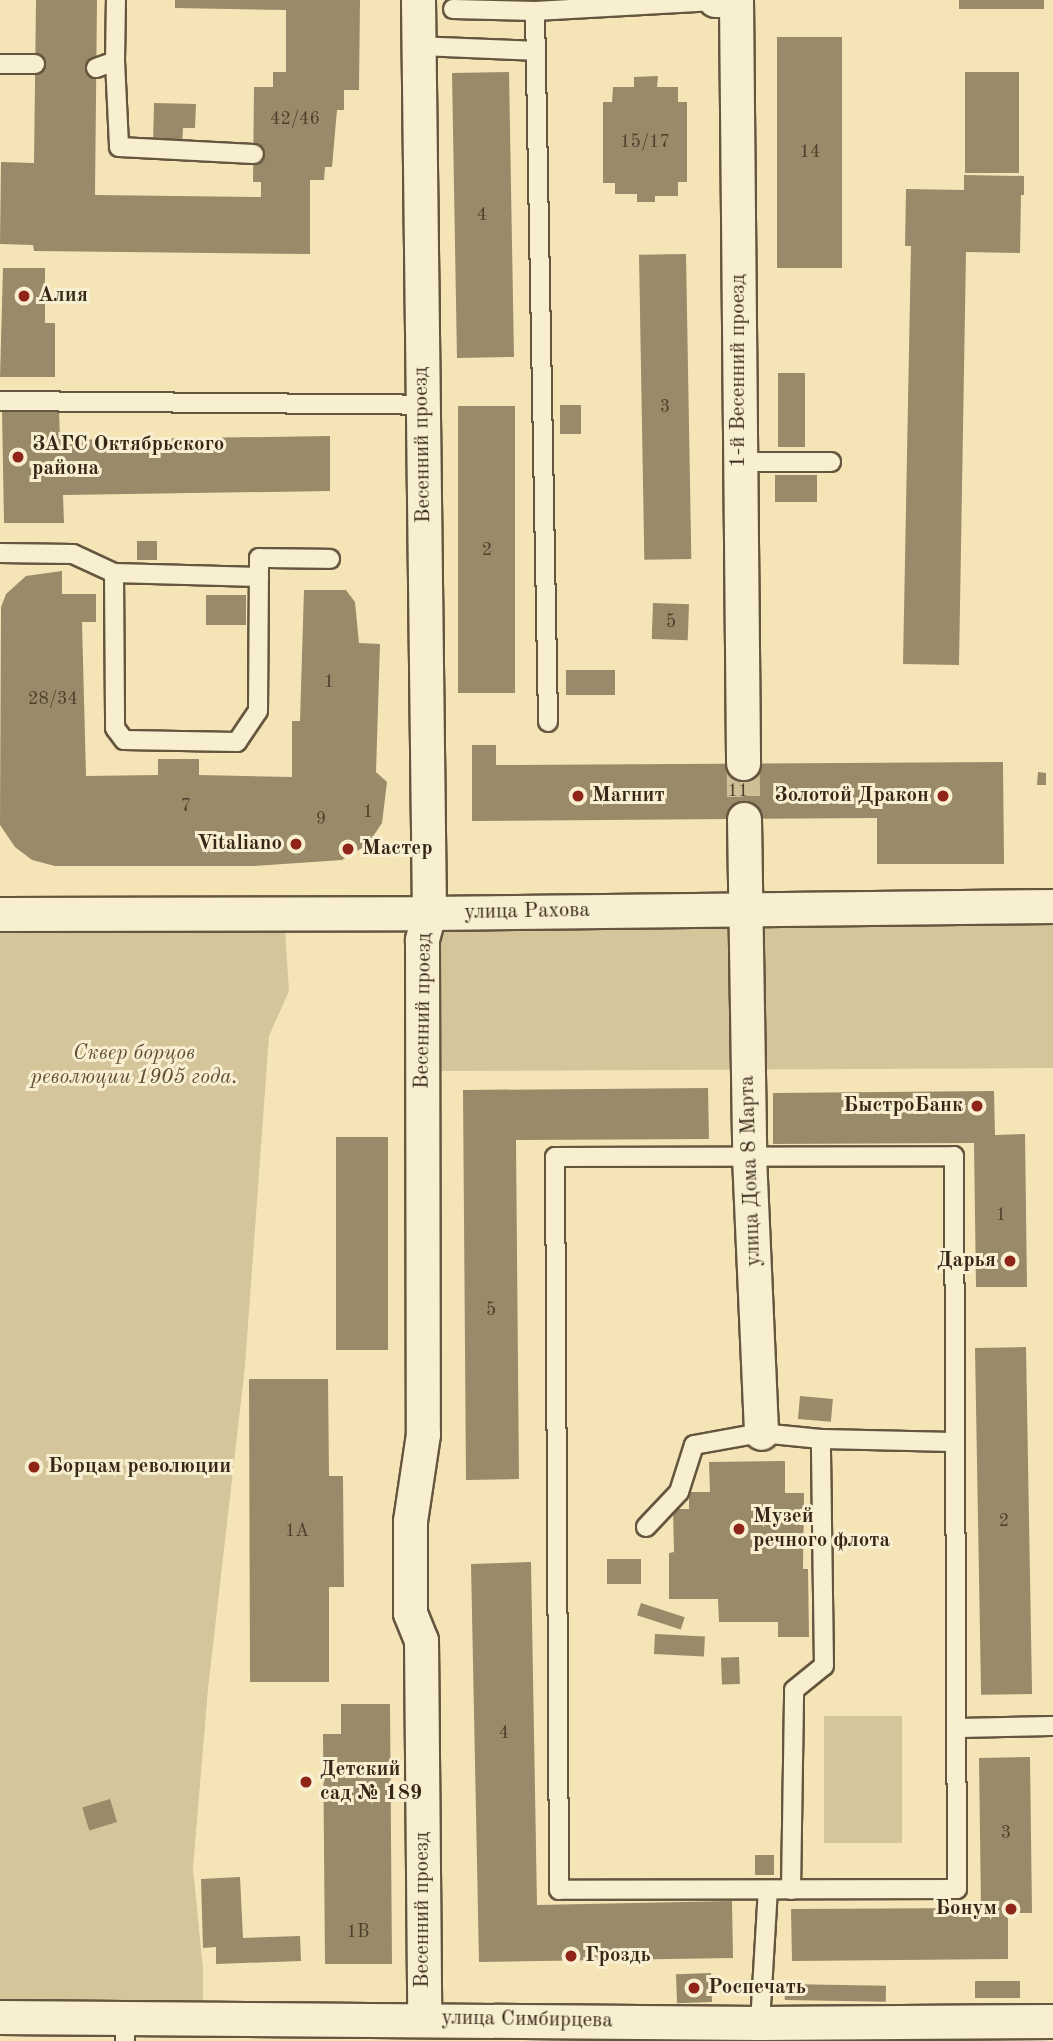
<!DOCTYPE html>
<meta charset="utf-8">
<style>
body{margin:0}
#map{position:relative;width:1053px;height:2041px;overflow:hidden;background:#f5e5b6;font-family:"Old Standard TT",serif}
div>[style]{position:absolute}
[style*='--x']{left:calc(var(--x)*1px);top:calc(var(--y)*1px);width:calc(var(--w)*1px);rotate:calc(var(--a)*1deg)}
.green>*{inset:0;background:#d4c59b;transform-origin:0 0}
.building>*{inset:0;background:#998a6a;transform-origin:0 0}
.street-tunnel>*{height:33px;margin-top:-16.5px;transform-origin:0;background:repeating-linear-gradient(90deg,#cfbf96 0 33px,transparent 0 50px)}
.roads{filter:drop-shadow(2px 0 #65563f) drop-shadow(-2px 0 #65563f) drop-shadow(0 2px #65563f) drop-shadow(0 -2px #65563f)}
.lane>*{height:18px;margin:-9px;padding:0 9px;transform-origin:9px;border-radius:9px;background:#f8eed0}
.street>*{height:33px;margin:-16.5px;padding:0 16.5px;transform-origin:16.5px;border-radius:16.5px;background:#f8eed0}
.dots>*{width:19px;height:19px;translate:-50% -50%;box-sizing:border-box;border:4px solid #f8eed0;border-radius:50%}
span{translate:-50% -50%;white-space:nowrap;text-align:center;line-height:1.15;-webkit-text-stroke:6px #f8eed0;paint-order:stroke}
.number-label{font-size:18px;color:#4e402c}
.number-label span{-webkit-text-stroke-width:0}
.poi-label{font-size:21px;color:#352717;font-weight:700}
.left{translate:0 -50%;text-align:left}
.right{translate:-100% -50%;text-align:right}
.street-label{font-size:21px;color:#352717}
.park-label{font-size:21px;color:#5d4e38;font-style:italic}
</style>
<div id="map">
<div class="green">
<i style="clip-path:polygon(1047px 921px,1053px 925px,1053px 1068px,434px 1071px,432px 943px,441px 931px,456px 925px)"></i>
<i style="clip-path:polygon(285px 930px,289px 991px,269px 1036px,245px 1366px,208px 1689px,193px 1868px,203px 1969px,203px 2002px,0 2003px,0 933px)"></i>
<i style="left:824px;top:1716px;width:78px;height:127px"></i>
</div>
<div class="building">
<i style="clip-path:polygon(36px 0,97px 0,95px 195px,261px 197px,261px 182px,253px 182px,254px 87px,273px 87px,273px 72px,286px 72px,286px 10px,175px 8px,175px 0,360px 0,359px 90px,344px 90px,344px 110px,337px 110px,332px 167px,325px 167px,324px 180px,310px 180px,310px 254px,34px 251px,33px 245px,0 244px,1px 162px,34px 163px)"></i>
<i style="left:959px;top:0;width:85px;height:9px"></i>
<i style="left:777px;top:37px;width:65px;height:231px"></i>
<i style="left:509px;top:72px;width:285px;height:57px;rotate:89deg"></i>
<i style="left:965px;top:72px;width:54px;height:101px"></i>
<i style="clip-path:polygon(658px 76px,657px 87px,678px 87px,678px 102px,687px 102px,687px 182px,678px 182px,678px 196px,655px 196px,655px 202px,637px 202px,637px 194px,615px 194px,615px 183px,603px 183px,603px 102px,612px 102px,613px 87px,634px 87px,634px 77px)"></i>
<i style="clip-path:polygon(154px 103px,196px 104px,195px 128px,183px 128px,182px 146px,153px 145px)"></i>
<i style="clip-path:polygon(964px 175px,1024px 176px,1024px 195px,1021px 195px,1020px 253px,966px 252px,959px 665px,903px 664px,911px 246px,905px 246px,906px 189px,964px 190px)"></i>
<i style="left:686px;top:254px;width:305px;height:47px;rotate:89deg"></i>
<i style="clip-path:polygon(3px 268px,45px 268px,45px 323px,55px 323px,55px 377px,0 377px)"></i>
<i style="left:778px;top:373px;width:27px;height:74px"></i>
<i style="left:560px;top:405px;width:21px;height:29px"></i>
<i style="left:515px;top:406px;width:287px;height:57px;rotate:90deg"></i>
<i style="clip-path:polygon(59px 410px,60px 440px,330px 436px,330px 491px,63px 495px,64px 523px,4px 523px,2px 411px)"></i>
<i style="left:775px;top:475px;width:42px;height:27px"></i>
<i style="left:137px;top:541px;width:20px;height:19px"></i>
<i style="clip-path:polygon(62px 571px,62px 594px,96px 594px,96px 622px,82px 622px,86px 776px,158px 775px,158px 759px,199px 759px,199px 775px,292px 777px,292px 721px,300px 721px,304px 590px,346px 590px,355px 602px,359px 643px,380px 644px,376px 772px,387px 782px,382px 823px,372px 838px,362px 848px,342px 860px,254px 866px,55px 866px,32px 860px,15px 847px,0 825px,1px 607px,6px 594px,26px 576px)"></i>
<i style="left:206px;top:595px;width:40px;height:30px"></i>
<i style="left:653px;top:603px;width:36px;height:36px;rotate:2deg"></i>
<i style="left:615px;top:670px;width:25px;height:49px;rotate:90deg"></i>
<i style="clip-path:polygon(472px 745px,496px 745px,496px 765px,1003px 762px,1004px 864px,877px 864px,877px 818px,472px 821px)"></i>
<i style="clip-path:polygon(1038px 772px,1046px 773px,1046px 785px,1037px 785px)"></i>
<i style="clip-path:polygon(708px 1088px,709px 1139px,516px 1140px,519px 1479px,466px 1480px,463px 1090px)"></i>
<i style="clip-path:polygon(994px 1091px,995px 1135px,1025px 1134px,1027px 1287px,976px 1287px,974px 1143px,773px 1144px,773px 1093px)"></i>
<i style="left:388px;top:1137px;width:213px;height:52px;rotate:90deg"></i>
<i style="left:1026px;top:1347px;width:347px;height:51px;rotate:89deg"></i>
<i style="clip-path:polygon(249px 1379px,328px 1379px,329px 1476px,343px 1476px,344px 1587px,329px 1587px,329px 1682px,250px 1682px)"></i>
<i style="left:800px;top:1396px;width:33px;height:23px;rotate:5deg"></i>
<i style="clip-path:polygon(785px 1461px,785px 1493px,804px 1493px,803px 1569px,808px 1569px,809px 1637px,778px 1637px,778px 1622px,719px 1622px,718px 1599px,669px 1599px,669px 1553px,674px 1552px,673px 1509px,689px 1509px,689px 1492px,710px 1492px,709px 1462px)"></i>
<i style="left:607px;top:1559px;width:34px;height:25px"></i>
<i style="clip-path:polygon(531px 1562px,537px 1905px,732px 1901px,733px 1958px,479px 1962px,471px 1564px)"></i>
<i style="left:641px;top:1603px;width:46px;height:13px;rotate:18deg"></i>
<i style="left:655px;top:1634px;width:50px;height:20px;rotate:3deg"></i>
<i style="left:739px;top:1657px;width:27px;height:18px;rotate:88deg"></i>
<i style="clip-path:polygon(341px 1704px,390px 1704px,392px 1964px,325px 1964px,323px 1734px,341px 1734px)"></i>
<i style="clip-path:polygon(1030px 1757px,1032px 1913px,1008px 1913px,1008px 1959px,792px 1961px,791px 1909px,981px 1908px,979px 1758px)"></i>
<i style="left:110px;top:1799px;width:24px;height:29px;rotate:73deg"></i>
<i style="left:755px;top:1855px;width:19px;height:20px"></i>
<i style="clip-path:polygon(240px 1877px,243px 1938px,300px 1936px,301px 1961px,216px 1964px,216px 1947px,203px 1948px,201px 1879px)"></i>
<i style="left:711px;top:1973px;width:29px;height:35px;rotate:88deg"></i>
<i style="left:975px;top:1981px;width:45px;height:17px"></i>
<i style="left:785px;top:1984px;width:101px;height:16px;rotate:1deg"></i>
</div>
<div class="street-tunnel">
<i style="--x:743;--y:763;--w:56;--a:89"></i>
</div>
<div class="roads">
<div class="lane">
<i style="--x:453;--y:9;--w:82;--a:1.4"></i>
<i style="--x:535;--y:11;--w:180;--a:-3.2"></i>
<i style="--x:535;--y:11;--w:711;--a:88.95"></i>
<i style="--x:418;--y:46;--w:118;--a:2.4"></i>
<i style="--x:115;--y:61;--w:61;--a:-89.1"></i>
<i style="--x:0;--y:64;--w:35;--a:0"></i>
<i style="--x:96;--y:68;--w:20;--a:-20"></i>
<i style="--x:115;--y:61;--w:86;--a:87.3"></i>
<i style="--x:119;--y:147;--w:135;--a:3"></i>
<i style="--x:0;--y:401;--w:423;--a:0.5"></i>
<i style="--x:739;--y:462;--w:92;--a:0"></i>
<i style="--x:0;--y:553;--w:73;--a:0.8"></i>
<i style="--x:73;--y:554;--w:45;--a:24.9"></i>
<i style="--x:114;--y:573;--w:145;--a:1.6"></i>
<i style="--x:114;--y:573;--w:155;--a:89.6"></i>
<i style="--x:115;--y:728;--w:15;--a:53"></i>
<i style="--x:124;--y:740;--w:113;--a:1"></i>
<i style="--x:237;--y:742;--w:37;--a:-56"></i>
<i style="--x:258;--y:711;--w:153;--a:-89.6"></i>
<i style="--x:259;--y:558;--w:71;--a:0.8"></i>
<i style="--x:954;--y:1156;--w:733;--a:89.77"></i>
<i style="--x:957;--y:1889;--w:398;--a:179.9"></i>
<i style="--x:559;--y:1890;--w:733;--a:-90.31"></i>
<i style="--x:555;--y:1157;--w:399;--a:-0.1"></i>
<i style="--x:646;--y:1527;--w:48;--a:-46.7"></i>
<i style="--x:679;--y:1492;--w:49;--a:-72.3"></i>
<i style="--x:694;--y:1445;--w:68;--a:-10.2"></i>
<i style="--x:761;--y:1433;--w:60;--a:5.7"></i>
<i style="--x:821;--y:1439;--w:134;--a:1.3"></i>
<i style="--x:957;--y:1728;--w:96;--a:-1.2"></i>
<i style="--x:791;--y:1890;--w:200;--a:-89.1"></i>
<i style="--x:794;--y:1690;--w:38;--a:-39"></i>
<i style="--x:824;--y:1666;--w:227;--a:-90.8"></i>
<i style="--x:760;--y:2023;--w:133;--a:-86.6"></i>
<i style="--x:125;--y:2041;--w:25;--a:-88"></i>
</div>
<div class="street">
<i style="--x:418;--y:0;--w:913;--a:89.31"></i>
<i style="--x:429;--y:913;--w:28;--a:105"></i>
<i style="--x:422;--y:940;--w:494;--a:89.9"></i>
<i style="--x:423;--y:1434;--w:88;--a:98.5"></i>
<i style="--x:410;--y:1521;--w:92;--a:90"></i>
<i style="--x:410;--y:1613;--w:29;--a:68"></i>
<i style="--x:421;--y:1640;--w:379;--a:89.5"></i>
<i style="--x:715;--y:0;--w:21;--a:0"></i>
<i style="--x:736;--y:0;--w:763;--a:89.47"></i>
<i style="--x:744;--y:819;--w:337;--a:89.1"></i>
<i style="--x:749;--y:1156;--w:277;--a:87.5"></i>
<i style="--x:0;--y:914;--w:429;--a:-0.1"></i>
<i style="--x:429;--y:913;--w:624;--a:-0.64"></i>
<i style="--x:0;--y:2017;--w:760;--a:0.45"></i>
<i style="--x:760;--y:2023;--w:293;--a:-0.4"></i>
</div>
</div>
<div class="dots">
<i style="left:24px;top:296px;background:#8f2418"></i>
<i style="left:18px;top:457px;background:#8f2418"></i>
<i style="left:578px;top:796px;background:#8f2418"></i>
<i style="left:943px;top:796px;background:#8f2418"></i>
<i style="left:296px;top:844px;background:#8f2418"></i>
<i style="left:348px;top:849px;background:#8f2418"></i>
<i style="left:977px;top:1106px;background:#8f2418"></i>
<i style="left:1010px;top:1261px;background:#8f2418"></i>
<i style="left:34px;top:1467px;background:#8f2418"></i>
<i style="left:739px;top:1529px;background:#8f2418"></i>
<i style="left:306px;top:1782px;background:#8f2418"></i>
<i style="left:1011px;top:1909px;background:#8f2418"></i>
<i style="left:571px;top:1956px;background:#8f2418"></i>
<i style="left:694px;top:1988px;background:#8f2418"></i>
</div>
<div class="number-label">
<span style="left:295px;top:119px">42/46</span>
<span style="left:645px;top:142px">15/17</span>
<span style="left:810px;top:152px">14</span>
<span style="left:482px;top:215px">4</span>
<span style="left:665px;top:407px">3</span>
<span style="left:487px;top:550px">2</span>
<span style="left:671px;top:622px">5</span>
<span style="left:329px;top:682px">1</span>
<span style="left:53px;top:699px">28/34</span>
<span style="left:738px;top:791px">11</span>
<span style="left:186px;top:806px">7</span>
<span style="left:368px;top:812px">1</span>
<span style="left:321px;top:819px">9</span>
<span style="left:1001px;top:1215px">1</span>
<span style="left:491px;top:1310px">5</span>
<span style="left:1004px;top:1521px">2</span>
<span style="left:297px;top:1531px">1А</span>
<span style="left:504px;top:1733px">4</span>
<span style="left:1006px;top:1833px">3</span>
<span style="left:358px;top:1932px">1В</span>
</div>
<div class="poi-label">
<span class="left" style="left:38px;top:296px">Алия</span>
<span class="left" style="left:32px;top:457px">ЗАГС Октябрьского<br>района</span>
<span class="left" style="left:592px;top:796px">Магнит</span>
<span class="right" style="left:929px;top:796px">Золотой Дракон</span>
<span class="right" style="left:282px;top:844px">Vitaliano</span>
<span class="left" style="left:362px;top:849px">Мастер</span>
<span class="right" style="left:963px;top:1106px">БыстроБанк</span>
<span class="right" style="left:996px;top:1261px">Дарья</span>
<span class="left" style="left:48px;top:1467px">Борцам революции</span>
<span class="left" style="left:753px;top:1529px">Музей<br>речного флота</span>
<span class="left" style="left:320px;top:1782px">Детский<br>сад № 189</span>
<span class="right" style="left:997px;top:1909px">Бонум</span>
<span class="left" style="left:585px;top:1956px">Гроздь</span>
<span class="left" style="left:708px;top:1988px">Роспечать</span>
</div>
<div class="street-label">
<span style="left:739px;top:371px;rotate:-90deg">1-й Весенний проезд</span>
<span style="left:423px;top:445px;rotate:-91deg">Весенний проезд</span>
<span style="left:527px;top:912px;rotate:-1deg">улица Рахова</span>
<span style="left:424px;top:1011px;rotate:-89deg">Весенний проезд</span>
<span style="left:751px;top:1171px;rotate:-92deg">улица Дома 8 Марта</span>
<span style="left:423px;top:1910px;rotate:-90deg">Весенний проезд</span>
<span style="left:527px;top:2020px;rotate:1deg">улица Симбирцева</span>
</div>
<div class="park-label">
<span style="left:134px;top:1066px">Сквер борцов<br>революции 1905 года.</span>
</div>
</div>
